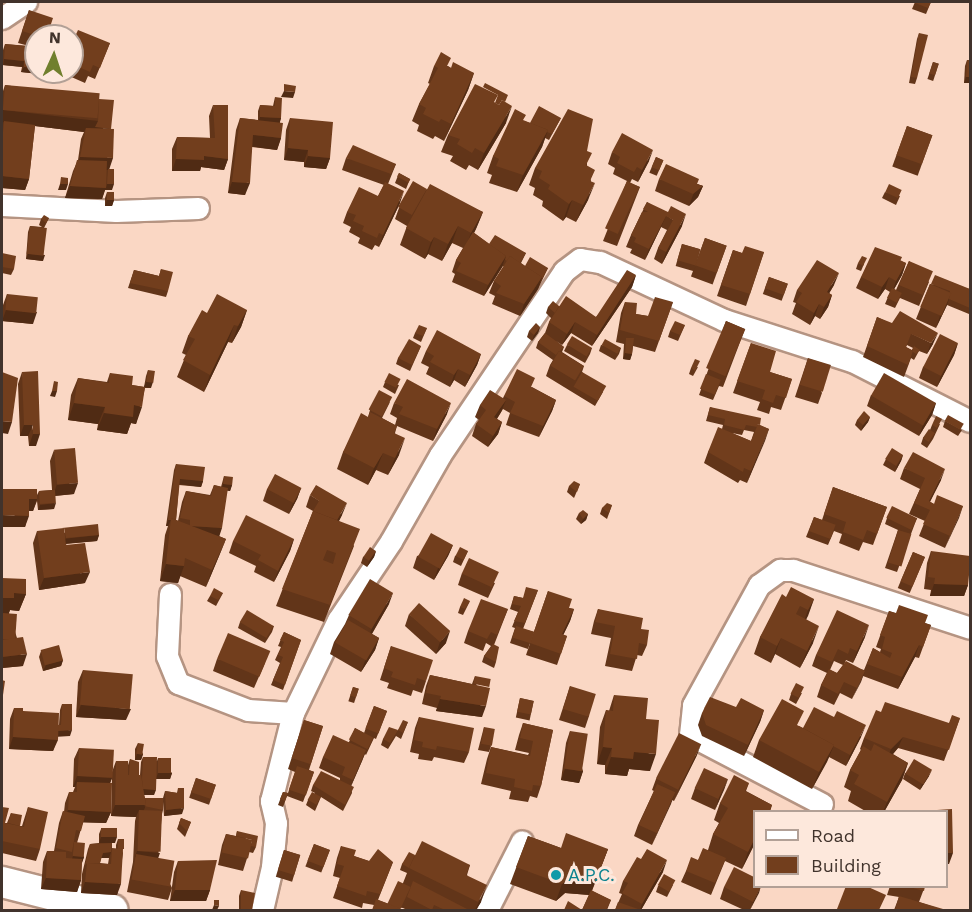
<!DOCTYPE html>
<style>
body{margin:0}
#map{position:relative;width:972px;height:912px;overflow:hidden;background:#fad7c4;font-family:"Work Sans",sans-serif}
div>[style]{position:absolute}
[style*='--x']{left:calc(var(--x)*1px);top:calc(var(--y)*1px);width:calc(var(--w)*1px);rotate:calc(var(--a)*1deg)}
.roads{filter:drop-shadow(2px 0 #b59482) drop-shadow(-2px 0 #b59482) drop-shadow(0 2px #b59482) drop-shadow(0 -2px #b59482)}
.minor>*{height:21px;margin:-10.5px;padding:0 10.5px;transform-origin:10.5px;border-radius:10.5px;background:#fff}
.secondary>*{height:30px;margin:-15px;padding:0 15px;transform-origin:15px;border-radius:15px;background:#fff}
.wall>*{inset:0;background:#623519;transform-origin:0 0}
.shaded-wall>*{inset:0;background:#502b14;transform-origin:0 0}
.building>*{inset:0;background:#723e1d;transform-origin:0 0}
.dots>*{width:16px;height:16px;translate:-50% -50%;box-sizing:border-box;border:3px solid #fde8dc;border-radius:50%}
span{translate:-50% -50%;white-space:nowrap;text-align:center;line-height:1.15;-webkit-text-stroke:6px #fde8dc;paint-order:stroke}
.culture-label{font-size:18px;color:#0d838f}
.left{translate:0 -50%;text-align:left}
.frame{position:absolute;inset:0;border:3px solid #41332c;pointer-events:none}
.legend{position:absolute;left:753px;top:810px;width:195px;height:78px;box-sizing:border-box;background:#fde8dc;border:2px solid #b2a096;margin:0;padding:8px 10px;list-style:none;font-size:18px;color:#41332c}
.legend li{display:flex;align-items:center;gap:12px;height:30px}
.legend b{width:30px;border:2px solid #b2a096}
.north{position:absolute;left:24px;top:24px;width:60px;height:60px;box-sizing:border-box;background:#fde8dc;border:2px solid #b2a096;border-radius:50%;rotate:3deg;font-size:16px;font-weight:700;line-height:24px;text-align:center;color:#41332c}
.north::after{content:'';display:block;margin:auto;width:21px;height:27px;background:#707f2d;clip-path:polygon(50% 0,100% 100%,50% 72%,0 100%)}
</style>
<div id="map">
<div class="roads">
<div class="minor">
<i style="--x:2;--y:18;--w:29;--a:-34"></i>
<i style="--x:2;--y:205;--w:114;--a:3"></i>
<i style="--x:116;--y:211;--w:82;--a:-2.1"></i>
<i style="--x:170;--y:594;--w:62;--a:92.8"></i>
<i style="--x:167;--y:656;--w:29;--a:68"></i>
<i style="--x:178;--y:683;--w:75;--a:21.1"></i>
<i style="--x:248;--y:710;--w:45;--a:3.8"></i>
<i style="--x:293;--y:713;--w:103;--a:-64.2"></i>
<i style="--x:338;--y:620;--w:95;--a:-56.1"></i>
<i style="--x:391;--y:541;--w:99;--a:-60.3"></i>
<i style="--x:440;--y:455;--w:222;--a:-56"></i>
<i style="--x:564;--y:271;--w:20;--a:-37"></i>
<i style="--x:580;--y:259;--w:20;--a:9"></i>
<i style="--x:600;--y:262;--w:137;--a:25.1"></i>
<i style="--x:724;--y:320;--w:134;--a:17.8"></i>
<i style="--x:852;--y:361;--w:132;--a:27"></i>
<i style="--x:822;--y:804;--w:149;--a:-152.4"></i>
<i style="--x:690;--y:735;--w:30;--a:-84"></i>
<i style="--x:693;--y:705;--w:137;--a:-61.2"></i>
<i style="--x:759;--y:585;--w:26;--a:-36"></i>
<i style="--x:780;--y:570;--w:13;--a:0"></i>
<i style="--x:793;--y:570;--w:186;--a:18.1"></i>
<i style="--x:262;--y:910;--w:44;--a:-76.9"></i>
<i style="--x:272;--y:867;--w:44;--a:-84.8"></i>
<i style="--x:276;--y:823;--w:23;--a:-103"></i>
<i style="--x:271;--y:801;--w:91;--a:-76"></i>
<i style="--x:487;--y:910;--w:77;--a:-63.1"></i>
</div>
<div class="secondary">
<i style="--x:2;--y:882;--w:114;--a:14.2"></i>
</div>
</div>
<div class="wall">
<i style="clip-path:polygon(915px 2px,931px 2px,926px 14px,912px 9px)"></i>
<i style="clip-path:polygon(29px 10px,47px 36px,36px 36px,36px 72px,39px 74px,21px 72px,22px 67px,2px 65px,3px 50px,5px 44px,29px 46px,18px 43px)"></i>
<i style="clip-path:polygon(919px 33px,917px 78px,915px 84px,909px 83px,917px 39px)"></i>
<i style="clip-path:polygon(72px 43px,110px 43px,95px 79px,88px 76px,85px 83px,60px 72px,72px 72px)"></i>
<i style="clip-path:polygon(967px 60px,970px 60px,970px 83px,964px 83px,965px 66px)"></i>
<i style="left:933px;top:62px;width:6px;height:18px;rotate:18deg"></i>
<i style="clip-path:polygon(434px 66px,448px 66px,451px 68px,474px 73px,468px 90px,444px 141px,435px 136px,433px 139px,417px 131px,419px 125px,412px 121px,419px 104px,430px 84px,428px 83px)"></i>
<i style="clip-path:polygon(5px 85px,99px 99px,112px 190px,105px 190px,102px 199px,65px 198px,73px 171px,78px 160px,81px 139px,84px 132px,35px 126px,29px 179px,25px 190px,2px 188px,2px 127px,3px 122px,2px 122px,2px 94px)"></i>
<i style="clip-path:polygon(275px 97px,281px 118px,280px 122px,281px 138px,277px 150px,252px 147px,245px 195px,228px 193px,236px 130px,240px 118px,258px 120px,258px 111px,260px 105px,273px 106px)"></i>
<i style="clip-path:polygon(505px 102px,506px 123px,478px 170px,469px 165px,466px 170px,450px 161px,453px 156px,441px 152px,448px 135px)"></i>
<i style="clip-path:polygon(213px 105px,228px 159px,224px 170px,201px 167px,200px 171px,172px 171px,172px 149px,177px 137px,210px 138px,209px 116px)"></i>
<i style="clip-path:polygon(290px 118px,330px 158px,326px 169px,304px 167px,304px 162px,284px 160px,286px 130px)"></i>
<i style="clip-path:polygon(561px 118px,549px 140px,545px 138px,542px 147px,517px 192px,489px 183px,492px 175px,487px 173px,493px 156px,524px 121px,530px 123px)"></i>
<i style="left:907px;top:126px;width:27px;height:43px;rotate:20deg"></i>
<i style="clip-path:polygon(587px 151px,587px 166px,591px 181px,588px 200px,576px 222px,566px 217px,563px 221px,542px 206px,543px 201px,533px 195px,535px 188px,529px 185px,535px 168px)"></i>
<i style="clip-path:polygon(612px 152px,649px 161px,638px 182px,632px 179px,630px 183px,640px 187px,617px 246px,603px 241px,627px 181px,613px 174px,615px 168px,608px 164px)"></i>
<i style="left:656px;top:157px;width:8px;height:17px;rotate:23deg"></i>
<i style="clip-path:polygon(346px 158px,396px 164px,388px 184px,400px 203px,379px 247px,375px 245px,372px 250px,358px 243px,360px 238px,349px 232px,351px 227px,343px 223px,347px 212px,378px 196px,384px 185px,342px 170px)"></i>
<i style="clip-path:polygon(399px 173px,410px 179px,406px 189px,395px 183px)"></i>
<i style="clip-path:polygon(659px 179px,697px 184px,703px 186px,698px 197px,689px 206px,655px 191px)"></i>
<i style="clip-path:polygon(427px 189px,483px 212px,474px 233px,489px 244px,526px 253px,521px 263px,525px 266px,548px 268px,538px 289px,520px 316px,492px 304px,495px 296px,489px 293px,494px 281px,504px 266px,503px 266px,484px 296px,452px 282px,455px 274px,452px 272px,456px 260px,463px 248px,452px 243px,442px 261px,428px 254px,425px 259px,400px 245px,407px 226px,395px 219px,399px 208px)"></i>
<i style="clip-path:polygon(107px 192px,114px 200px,112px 206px,105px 206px,105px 198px)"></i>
<i style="clip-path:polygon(885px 192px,900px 196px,896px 205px,882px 198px)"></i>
<i style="clip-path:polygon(647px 202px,682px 226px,662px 264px,654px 259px,658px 248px,667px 230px,661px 227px,645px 260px,630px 253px,632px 249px,626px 247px,631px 235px)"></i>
<i style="clip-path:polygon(49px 218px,44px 228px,43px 261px,26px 259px,28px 232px,30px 226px,42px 227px,39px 225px,41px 219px)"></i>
<i style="left:705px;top:238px;width:23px;height:41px;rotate:20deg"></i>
<i style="left:682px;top:244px;width:19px;height:23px;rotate:16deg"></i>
<i style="clip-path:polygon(733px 250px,742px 253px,764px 252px,746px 306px,717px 296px)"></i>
<i style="clip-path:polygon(2px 253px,14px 269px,11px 275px,2px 273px)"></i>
<i style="clip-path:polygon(902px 257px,900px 261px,906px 263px,902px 275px,894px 289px,896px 290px,909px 261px,929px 282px,919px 306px,900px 298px,895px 308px,885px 304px,890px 292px,885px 289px,878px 299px,856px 288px,861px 277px)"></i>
<i style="clip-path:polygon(858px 263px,864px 264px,861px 271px,856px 269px)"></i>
<i style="clip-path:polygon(161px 269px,168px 291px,166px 297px,128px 288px,134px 270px,159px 276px)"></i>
<i style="clip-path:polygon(636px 275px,632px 287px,592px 346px,571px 333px,562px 345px,556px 341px,564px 347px,562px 352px,584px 366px,582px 372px,603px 392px,595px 406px,546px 376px,550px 365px,553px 360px,536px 348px,538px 342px,545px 333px,549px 322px,551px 318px,546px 313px,548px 307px,559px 306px,596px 317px)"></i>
<i style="left:769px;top:277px;width:20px;height:18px;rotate:20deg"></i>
<i style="clip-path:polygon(930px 284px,970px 289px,970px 309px,969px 314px,947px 305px,936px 328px,916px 319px)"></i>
<i style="clip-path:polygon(834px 285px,829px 293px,832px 295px,828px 307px,820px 319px,815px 316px,810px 325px,792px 314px,796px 303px,793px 302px,797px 290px)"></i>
<i style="clip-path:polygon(7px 294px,33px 324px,2px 321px,3px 305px)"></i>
<i style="clip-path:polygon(625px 302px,636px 314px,648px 316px,673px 302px,655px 352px,633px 346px,632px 354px,630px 360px,623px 359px,624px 344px,616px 342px,621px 313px)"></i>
<i style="clip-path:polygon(247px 310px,241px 327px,232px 343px,228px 342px,204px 392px,177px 377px,186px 355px,182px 353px,188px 336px,207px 313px)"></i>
<i style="clip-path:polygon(evenodd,877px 317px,933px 344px,927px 354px,919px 351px,914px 360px,911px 358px,904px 377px,863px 357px,877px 317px,907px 345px,913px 348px,912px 350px,906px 347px,907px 345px)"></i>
<i style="clip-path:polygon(726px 321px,745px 329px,723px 387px,719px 386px,713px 400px,699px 395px)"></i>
<i style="clip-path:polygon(685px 325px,678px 341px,668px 337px,670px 331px)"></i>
<i style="clip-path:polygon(540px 327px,538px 333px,532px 341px,527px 337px,529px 331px)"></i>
<i style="clip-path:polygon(427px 328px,421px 342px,413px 338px,415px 333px)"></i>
<i style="clip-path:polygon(751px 343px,770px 372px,792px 379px,781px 410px,771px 407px,769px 414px,757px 410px,760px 402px,733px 393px)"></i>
<i style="clip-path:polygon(958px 343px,954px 355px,937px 387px,919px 378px,923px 367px)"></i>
<i style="clip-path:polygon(567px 345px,592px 348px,590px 354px,585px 363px,564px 351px)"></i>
<i style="clip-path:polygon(601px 345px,621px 348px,619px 354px,615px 360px,599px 351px)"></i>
<i style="clip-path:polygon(421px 346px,410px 371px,396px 364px,398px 358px)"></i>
<i style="clip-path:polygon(426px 351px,481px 354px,477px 365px,465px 387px,454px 380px,450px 387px,426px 374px,429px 367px,421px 363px)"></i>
<i style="clip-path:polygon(808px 358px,822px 393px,818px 404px,795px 397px)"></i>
<i style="clip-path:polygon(698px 367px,693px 376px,689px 374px,691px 368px)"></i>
<i style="clip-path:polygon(148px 370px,151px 388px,145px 388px,136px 424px,131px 423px,127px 434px,97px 430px,98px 424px,68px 420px,71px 395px,78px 378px,107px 382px,110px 373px,132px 385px,144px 387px,146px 376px)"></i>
<i style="clip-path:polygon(22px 372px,36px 446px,29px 446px,28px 436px,20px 436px,18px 384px)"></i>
<i style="clip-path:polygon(385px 382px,399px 385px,395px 394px,383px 387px)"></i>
<i style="clip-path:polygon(532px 387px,556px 400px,552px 411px,539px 437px,506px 425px,510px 413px,503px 409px,497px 419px,502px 422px,498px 434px,488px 447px,472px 436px,476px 424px,479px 420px,475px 417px,480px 405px,503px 398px,504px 396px)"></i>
<i style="clip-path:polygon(871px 395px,936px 403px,932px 415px,919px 436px,867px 406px)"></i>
<i style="clip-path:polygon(390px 402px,382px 418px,395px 425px,397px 418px,390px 414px,394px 403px,447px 414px,433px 441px,397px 426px,395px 433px,399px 455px,388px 475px,376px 470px,368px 485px,337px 469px,343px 452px,368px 417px,370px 410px)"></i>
<i style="clip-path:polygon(evenodd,710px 407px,769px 429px,747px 483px,740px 480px,738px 483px,704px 463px,708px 452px,722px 429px,723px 425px,706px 421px,710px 407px,744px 430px,754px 432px,751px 441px,732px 433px,742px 435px,744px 430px)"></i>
<i style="clip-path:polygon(870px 417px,868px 422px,861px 431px,855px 425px,857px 420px)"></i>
<i style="clip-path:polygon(945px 421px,962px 430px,958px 436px,943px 427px)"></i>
<i style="clip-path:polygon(940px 424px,933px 439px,927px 448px,921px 444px,923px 438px,930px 430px,932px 425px)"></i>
<i style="clip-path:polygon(54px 450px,74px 494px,55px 496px,54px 509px,38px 510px,37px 501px,33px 511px,29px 511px,25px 527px,2px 527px,37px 495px,39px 491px,52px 490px,50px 461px)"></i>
<i style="clip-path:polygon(903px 455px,901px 461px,895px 472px,883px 465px,886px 459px)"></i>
<i style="clip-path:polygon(176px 464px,203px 481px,201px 487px,179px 485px,176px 520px,178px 521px,182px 502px,186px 491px,210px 495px,214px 485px,221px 487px,224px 476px,232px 485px,230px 491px,227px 490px,219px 536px,226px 539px,219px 556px,206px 587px,180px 576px,178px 583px,160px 581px,165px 535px,168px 526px,166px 526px,174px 470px)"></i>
<i style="clip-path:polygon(904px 468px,941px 480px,930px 502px,934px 504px,963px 506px,945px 548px,919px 536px,925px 521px,909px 514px,920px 489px,900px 479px)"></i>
<i style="clip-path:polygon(580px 484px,574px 498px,567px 492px,569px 486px)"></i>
<i style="clip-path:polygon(833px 487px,887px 507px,873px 545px,863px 542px,859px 551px,839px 543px,842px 534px,834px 531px,828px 545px,806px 537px,814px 517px,822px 520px)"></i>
<i style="clip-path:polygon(301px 488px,297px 499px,289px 514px,263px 501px,267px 489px)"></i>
<i style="clip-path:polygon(310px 495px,342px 515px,339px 521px,354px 546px,324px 622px,276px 606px,313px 511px,306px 507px)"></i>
<i style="clip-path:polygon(612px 505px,607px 519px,600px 514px,602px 508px)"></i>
<i style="clip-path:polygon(579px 513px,588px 514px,586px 520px,581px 524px,576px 519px)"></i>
<i style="clip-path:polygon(887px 518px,917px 518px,911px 534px,897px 572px,885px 568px,898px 530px,885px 524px)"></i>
<i style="clip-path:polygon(37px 531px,99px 535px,97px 541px,66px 544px,85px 583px,39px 590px,33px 543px)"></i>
<i style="clip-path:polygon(294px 539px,290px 551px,274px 582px,254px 572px,256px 566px,229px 553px,233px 541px)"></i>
<i style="clip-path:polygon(453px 545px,448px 556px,434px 580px,413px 568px,417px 556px)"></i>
<i style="clip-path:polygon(376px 551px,374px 557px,367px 567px,361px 563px,363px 557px)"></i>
<i style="clip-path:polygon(468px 551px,461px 566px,453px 562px,455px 556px)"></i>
<i style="clip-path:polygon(931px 551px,968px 585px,964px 596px,930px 596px,931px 590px,924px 589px,927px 563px)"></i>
<i style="left:913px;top:552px;width:13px;height:39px;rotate:23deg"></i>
<i style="clip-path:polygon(462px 573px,495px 583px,488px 598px,458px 585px)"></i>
<i style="clip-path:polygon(2px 578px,26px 594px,19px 611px,10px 610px,9px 613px,17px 638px,23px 666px,2px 668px)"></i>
<i style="clip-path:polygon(538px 590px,523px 629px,534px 632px,528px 649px,510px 643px,515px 628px,512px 627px,518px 612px,510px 609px,514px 596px,523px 598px)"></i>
<i style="clip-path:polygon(548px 591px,569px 608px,574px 609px,570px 621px,563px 635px,567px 636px,557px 665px,526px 655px)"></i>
<i style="clip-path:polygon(223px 593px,216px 606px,207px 601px,210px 596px)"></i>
<i style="clip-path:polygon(786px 597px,814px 599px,806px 619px,813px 643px,800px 668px,775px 654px,771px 663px,754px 654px,760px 637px)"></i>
<i style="clip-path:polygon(470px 601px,463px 615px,458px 613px,460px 607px)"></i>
<i style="clip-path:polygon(389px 604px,372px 634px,379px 638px,375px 650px,361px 672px,330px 654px,334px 642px,345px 624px,349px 615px)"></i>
<i style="clip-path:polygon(508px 609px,494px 645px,496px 662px,494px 668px,482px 662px,484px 656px,491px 646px,486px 643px,483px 651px,464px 643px,468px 631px)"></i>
<i style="clip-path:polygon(598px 609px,641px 629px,647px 645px,642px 656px,637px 655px,632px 671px,605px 666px,611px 638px,591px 634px,594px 621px)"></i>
<i style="clip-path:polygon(evenodd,889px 611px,931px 625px,919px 658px,915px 657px,898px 689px,863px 676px,852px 699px,840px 693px,834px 705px,817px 697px,821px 685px,827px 673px,812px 666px,816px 655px,865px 637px,853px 663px,846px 660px,844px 665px,864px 670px,873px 648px,880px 652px,881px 649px,876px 647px,889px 611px,834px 661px,843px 665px,837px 673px,830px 670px,834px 661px)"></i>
<i style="clip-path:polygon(409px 614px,446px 643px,436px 654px,405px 626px)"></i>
<i style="clip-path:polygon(240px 622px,274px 626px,272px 632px,265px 643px,238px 628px)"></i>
<i style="clip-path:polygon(284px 632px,301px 640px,283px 690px,271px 685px,280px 663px,275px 660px,281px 647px,278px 646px)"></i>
<i style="clip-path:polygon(391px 646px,426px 681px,422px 693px,413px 690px,411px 696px,387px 688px,389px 683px,380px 680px)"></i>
<i style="clip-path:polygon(41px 651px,63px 660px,61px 666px,43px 671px,39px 657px)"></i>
<i style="clip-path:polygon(217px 659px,265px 663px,254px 688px,213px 671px)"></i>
<i style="clip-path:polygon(83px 670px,126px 720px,76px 717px,78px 682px)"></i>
<i style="clip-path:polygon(430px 675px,472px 684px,475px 676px,482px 717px,436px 711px,437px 708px,422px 704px,426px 686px)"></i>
<i style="clip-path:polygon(570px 686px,589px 716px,585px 728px,559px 720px)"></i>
<i style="left:353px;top:687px;width:6px;height:15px;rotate:18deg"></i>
<i style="clip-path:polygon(802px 693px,796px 704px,789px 700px,791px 694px)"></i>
<i style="clip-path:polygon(614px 695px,646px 719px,650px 771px,629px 769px,627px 776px,605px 774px,605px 765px,597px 764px,600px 727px,606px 710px,609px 711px)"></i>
<i style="left:520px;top:698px;width:14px;height:20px;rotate:12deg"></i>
<i style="clip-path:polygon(62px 704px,70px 736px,58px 736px,53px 751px,9px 749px,10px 719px,14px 708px,59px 725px,60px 710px)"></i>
<i style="clip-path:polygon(374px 706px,387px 711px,376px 739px,374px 738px,366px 755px,365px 754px,351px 786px,352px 793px,343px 811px,321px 797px,315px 811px,306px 805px,308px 800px,315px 793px,311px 791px,313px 785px,340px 780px,340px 778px,319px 768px,323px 757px,349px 742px,355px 728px,364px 733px)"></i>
<i style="clip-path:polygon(736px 707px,764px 710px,760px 722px,744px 756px,702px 736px,698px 725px,702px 713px)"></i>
<i style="clip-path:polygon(419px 717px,469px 752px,464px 763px,434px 757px,432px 761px,418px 759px,419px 754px,410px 752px,415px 728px)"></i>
<i style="clip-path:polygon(834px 717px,861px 737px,846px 766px,829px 757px,812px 789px,753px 757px,759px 740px,799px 726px,803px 728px)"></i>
<i style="clip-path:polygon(960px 718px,944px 761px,898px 748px,893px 754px,908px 763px,902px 780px,884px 812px,867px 812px,848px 801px,851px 791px,844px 787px,850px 770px,861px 750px,860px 749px,864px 738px,949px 723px)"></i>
<i style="clip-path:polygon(304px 720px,323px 726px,309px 770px,314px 772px,303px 802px,287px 796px,283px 807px,278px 805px,283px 792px,288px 793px,295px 772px,288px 769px)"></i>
<i style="clip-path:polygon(408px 722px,401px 739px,396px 736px,388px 749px,381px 745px,383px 739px,398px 730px)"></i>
<i style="clip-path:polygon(523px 723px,553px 730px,541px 786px,537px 798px,530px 796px,528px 802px,509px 799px,511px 791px,481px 784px,487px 759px,491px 747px,528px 755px,529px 753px,515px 750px,519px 735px)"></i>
<i style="clip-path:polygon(484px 727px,491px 746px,489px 752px,478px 750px)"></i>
<i style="clip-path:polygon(570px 731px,583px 771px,579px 783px,561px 780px,566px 743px)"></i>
<i style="clip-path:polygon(138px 743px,143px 754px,141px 760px,135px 760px,135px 749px)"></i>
<i style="clip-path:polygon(79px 748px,112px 772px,116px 761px,128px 765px,130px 759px,139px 775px,140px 775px,141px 762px,143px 757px,157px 761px,158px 758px,172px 773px,170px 779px,156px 779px,154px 795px,144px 795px,145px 798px,163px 798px,165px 791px,177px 793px,178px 788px,182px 814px,164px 816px,163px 802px,163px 810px,162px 814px,158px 858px,172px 888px,168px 900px,127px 892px,133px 862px,135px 821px,136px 817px,111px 816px,112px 778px,110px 783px,111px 812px,106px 823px,83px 822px,77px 843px,84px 857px,82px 862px,81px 880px,77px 892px,41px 889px,43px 862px,47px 851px,54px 851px,59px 823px,63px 811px,64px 812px,65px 803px,69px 792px,73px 792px,75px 787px,73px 787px,74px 759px)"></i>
<i style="clip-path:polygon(697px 755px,674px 801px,672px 800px,652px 845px,634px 836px,638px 825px,654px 791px,652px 790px,656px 779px)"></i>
<i style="clip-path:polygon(905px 773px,929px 776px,920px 790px,903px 779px)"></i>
<i style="left:196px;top:778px;width:21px;height:21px;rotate:19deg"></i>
<i style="clip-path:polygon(728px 779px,715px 810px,691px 799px,695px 788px)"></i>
<i style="clip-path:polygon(749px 783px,746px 791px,772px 805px,770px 812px,754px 812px,754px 845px,742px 869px,725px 861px,711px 895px,681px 882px,686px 871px,698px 860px,708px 850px,713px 834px,719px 823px,714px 820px,720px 803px)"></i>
<i style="clip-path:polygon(2px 807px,5px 823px,7px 823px,11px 813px,20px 826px,22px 826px,28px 807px,40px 849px,36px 861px,2px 853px)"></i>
<i style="clip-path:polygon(181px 818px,191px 822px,185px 837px,177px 829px)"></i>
<i style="clip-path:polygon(evenodd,101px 829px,115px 843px,112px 843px,112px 850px,116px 849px,116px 845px,118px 839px,123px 853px,117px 895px,81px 893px,82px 874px,88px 849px,90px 844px,99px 843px,99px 834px,101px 829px,101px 858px,109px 858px,108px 864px,100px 863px,101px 858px)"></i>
<i style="clip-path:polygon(237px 831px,256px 847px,253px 853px,249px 852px,243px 871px,218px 865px,222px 845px,226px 834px,236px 836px)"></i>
<i style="clip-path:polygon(528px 836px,561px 848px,608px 849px,592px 891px,611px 900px,607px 910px,564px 910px,582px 910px,589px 895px,565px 893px,556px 901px,510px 884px)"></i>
<i style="left:314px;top:844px;width:17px;height:24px;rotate:21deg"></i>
<i style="clip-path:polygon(341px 846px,354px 856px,369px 861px,393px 862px,378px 900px,389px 904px,403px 883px,407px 873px,400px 870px,402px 864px,415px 855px,470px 865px,467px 875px,481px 902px,476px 910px,407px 910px,403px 908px,374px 905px,363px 903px,362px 908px,333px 898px,340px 878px,333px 876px,337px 858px)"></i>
<i style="left:284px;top:850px;width:17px;height:28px;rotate:17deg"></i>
<i style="clip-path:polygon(178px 861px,210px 890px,206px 901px,170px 901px,174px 872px)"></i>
<i style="clip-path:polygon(663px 872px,641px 910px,615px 910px,622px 894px,619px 893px,623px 881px)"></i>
<i style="clip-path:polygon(673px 885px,667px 897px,656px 892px,658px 886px)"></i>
<i style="clip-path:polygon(761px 886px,750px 910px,744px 910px,720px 899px,724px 887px)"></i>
<i style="clip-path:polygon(890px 886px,925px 886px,919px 902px,943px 910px,894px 910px,899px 897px,887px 895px)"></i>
<i style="clip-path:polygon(241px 890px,252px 910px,239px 910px,239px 896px)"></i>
</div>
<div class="shaded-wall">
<i style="left:4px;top:59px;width:20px;height:6px;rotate:6deg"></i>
<i style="clip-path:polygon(24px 67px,36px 68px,36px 72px,39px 72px,39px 74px,21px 72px)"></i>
<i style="clip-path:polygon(474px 73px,468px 90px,444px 141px,451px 124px)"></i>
<i style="clip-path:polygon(966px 77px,970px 77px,970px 83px,964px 83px)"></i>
<i style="clip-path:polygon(284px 91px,295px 92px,293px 98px,281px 97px)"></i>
<i style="clip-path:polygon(512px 106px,506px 123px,478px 170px,484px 153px)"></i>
<i style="clip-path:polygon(3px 110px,98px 121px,111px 129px,86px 128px,84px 132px,2px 122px,2px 115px)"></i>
<i style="clip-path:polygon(260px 117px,281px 118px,279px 124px,258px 123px)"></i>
<i style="clip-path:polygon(548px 130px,542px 147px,517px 192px,523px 175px)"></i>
<i style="clip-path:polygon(253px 135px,281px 138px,277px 150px,248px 146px)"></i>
<i style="clip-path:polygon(288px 148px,308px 150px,304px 162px,284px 160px)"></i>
<i style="clip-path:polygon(653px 150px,649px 161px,638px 182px,642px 170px)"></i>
<i style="clip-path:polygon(204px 156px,228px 159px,224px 170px,201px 167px,200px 171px,172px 171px,176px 159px)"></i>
<i style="clip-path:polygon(308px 156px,330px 158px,326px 169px,304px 167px)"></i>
<i style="clip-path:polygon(80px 157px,113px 158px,109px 170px,76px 168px)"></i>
<i style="clip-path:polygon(2px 176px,29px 179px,25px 190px,2px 188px)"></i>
<i style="clip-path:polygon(232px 182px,250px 183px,245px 195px,228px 193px)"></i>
<i style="clip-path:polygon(595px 183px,588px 200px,576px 222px,583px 205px)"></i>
<i style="clip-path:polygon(60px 184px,68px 184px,66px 190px,58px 190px)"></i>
<i style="clip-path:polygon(107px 184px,114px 184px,112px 190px,105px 190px,102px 199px,65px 198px,70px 186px,106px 188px)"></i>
<i style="clip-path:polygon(697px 184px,703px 186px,698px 197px,689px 206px)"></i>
<i style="clip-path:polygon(404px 191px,400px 203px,379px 247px,383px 235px)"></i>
<i style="clip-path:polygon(107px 200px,114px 200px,112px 206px,105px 206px)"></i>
<i style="clip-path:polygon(572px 200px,566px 217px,563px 221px,569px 204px)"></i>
<i style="clip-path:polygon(483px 212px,476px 229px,465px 250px,471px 233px)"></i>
<i style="clip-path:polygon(686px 214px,682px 226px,662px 264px,666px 252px)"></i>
<i style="clip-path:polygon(666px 216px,661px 227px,645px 260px,649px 249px)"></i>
<i style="clip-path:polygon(458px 226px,452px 243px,442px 261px,448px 244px)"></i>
<i style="clip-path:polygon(434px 237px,428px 254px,425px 259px,431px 242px)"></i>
<i style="clip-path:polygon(28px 254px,45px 255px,43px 261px,26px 259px)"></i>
<i style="clip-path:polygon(506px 256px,502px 267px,484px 296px,488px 285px)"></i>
<i style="clip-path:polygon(906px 263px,902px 275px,892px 293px,896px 281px)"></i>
<i style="clip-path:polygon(839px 273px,834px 285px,823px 304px,827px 292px)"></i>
<i style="clip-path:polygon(636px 275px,632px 287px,592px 346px,597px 335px)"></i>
<i style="clip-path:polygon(542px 277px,538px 289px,520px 316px,524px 304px)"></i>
<i style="clip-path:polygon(889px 277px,885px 289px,878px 299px,882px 287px)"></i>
<i style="clip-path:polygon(951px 293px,947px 305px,936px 328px,940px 316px)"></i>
<i style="clip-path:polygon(832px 295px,828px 307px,820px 319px,824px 307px)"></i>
<i style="clip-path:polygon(819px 304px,815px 316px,810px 325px,814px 313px)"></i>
<i style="clip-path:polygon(6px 310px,37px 312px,33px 324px,2px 321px)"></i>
<i style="clip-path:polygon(247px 310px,241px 327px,232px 343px,238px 326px)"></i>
<i style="clip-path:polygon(575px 322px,571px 333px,562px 345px,567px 334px)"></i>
<i style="clip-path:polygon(234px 325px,228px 342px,204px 392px,210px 375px)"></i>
<i style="clip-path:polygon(540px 327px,538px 333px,532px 341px,534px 335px)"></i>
<i style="clip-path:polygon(938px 333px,933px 344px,927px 354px,931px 343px)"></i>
<i style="clip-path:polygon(958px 343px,954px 355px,937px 387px,941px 376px)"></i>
<i style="clip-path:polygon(625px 353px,632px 354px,630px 360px,623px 359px)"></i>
<i style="clip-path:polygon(481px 354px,477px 365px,465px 387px,470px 375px)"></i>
<i style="clip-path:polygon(458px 369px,454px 380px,450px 387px,454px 375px)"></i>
<i style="clip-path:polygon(146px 382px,153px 382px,151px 388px,144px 387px)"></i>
<i style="clip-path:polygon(52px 391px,57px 391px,55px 397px,50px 396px)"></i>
<i style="clip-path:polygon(506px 400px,501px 412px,490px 429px,494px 417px)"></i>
<i style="clip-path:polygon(556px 400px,552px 411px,539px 437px,543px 426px)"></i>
<i style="clip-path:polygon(74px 403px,105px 407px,98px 424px,68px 420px)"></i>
<i style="clip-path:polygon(451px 403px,447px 414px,433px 441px,437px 429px)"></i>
<i style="clip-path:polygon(936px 403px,932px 415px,919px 436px,923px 425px)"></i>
<i style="clip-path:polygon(134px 405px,142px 407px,136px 424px,131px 423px,127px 434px,97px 430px,104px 413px)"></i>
<i style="clip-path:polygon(870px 417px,868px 422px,861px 431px,863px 425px)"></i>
<i style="clip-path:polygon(2px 421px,12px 422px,8px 434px,2px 433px)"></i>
<i style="clip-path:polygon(502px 422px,498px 434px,488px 447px,493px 436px)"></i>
<i style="clip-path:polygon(24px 425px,33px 425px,28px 436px,20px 436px)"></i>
<i style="clip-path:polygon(769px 429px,765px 441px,747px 483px,751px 471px)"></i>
<i style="clip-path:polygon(33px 434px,40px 434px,36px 446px,29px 446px)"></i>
<i style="clip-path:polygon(405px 438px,399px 455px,388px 475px,395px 458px)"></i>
<i style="clip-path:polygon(383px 453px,376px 470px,368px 485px,374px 468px)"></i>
<i style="clip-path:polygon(903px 455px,901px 461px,895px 472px,897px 466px)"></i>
<i style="clip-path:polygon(945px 469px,941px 480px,926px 509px,929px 501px)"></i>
<i style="clip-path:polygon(180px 479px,203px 481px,201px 487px,178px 484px)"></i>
<i style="clip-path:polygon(78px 483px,74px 494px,53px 496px,57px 484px)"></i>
<i style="clip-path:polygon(223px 484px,232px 485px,230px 491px,221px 490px)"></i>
<i style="clip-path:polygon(301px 488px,297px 499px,289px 514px,293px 503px)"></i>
<i style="clip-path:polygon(29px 499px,37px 499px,33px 511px,25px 511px)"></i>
<i style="clip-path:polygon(56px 503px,54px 509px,38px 510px,40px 505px)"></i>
<i style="clip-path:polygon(347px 503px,342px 515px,331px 535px,335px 524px)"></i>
<i style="clip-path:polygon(963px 506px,959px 518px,945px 548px,950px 536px)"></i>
<i style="clip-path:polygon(588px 514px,586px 520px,581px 524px,583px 519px)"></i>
<i style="clip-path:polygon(2px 515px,29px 516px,25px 527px,2px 527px)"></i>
<i style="clip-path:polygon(168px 520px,171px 520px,168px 526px,166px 526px)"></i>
<i style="clip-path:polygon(190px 526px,222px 528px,218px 540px)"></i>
<i style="clip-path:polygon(99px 535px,97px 541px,61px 544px,63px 539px)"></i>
<i style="clip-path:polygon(226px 539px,219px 556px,206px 587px,212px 570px)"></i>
<i style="clip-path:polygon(294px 539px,290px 551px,274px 582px,278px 571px)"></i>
<i style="clip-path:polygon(453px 545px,448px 556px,434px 580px,438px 568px)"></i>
<i style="clip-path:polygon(376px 551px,374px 557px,367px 567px,369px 561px)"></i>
<i style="clip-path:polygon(166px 564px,184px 566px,178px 583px,160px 581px)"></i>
<i style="clip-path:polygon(90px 572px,85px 583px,39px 590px,44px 578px)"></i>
<i style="clip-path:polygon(934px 584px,968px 585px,964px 596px,930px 596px)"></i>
<i style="clip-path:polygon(14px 593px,26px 594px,19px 611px,10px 610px,8px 615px,3px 613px,2px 615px,2px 598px)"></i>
<i style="clip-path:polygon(393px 593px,389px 604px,368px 640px,372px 628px)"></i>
<i style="clip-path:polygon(814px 599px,808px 616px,802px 627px,808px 610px)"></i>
<i style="clip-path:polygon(574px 609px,570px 621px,558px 646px,562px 634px)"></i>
<i style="clip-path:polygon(869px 625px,865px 637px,853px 663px,857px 651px)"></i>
<i style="clip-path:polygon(819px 626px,813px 643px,800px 668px,807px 651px)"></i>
<i style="clip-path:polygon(450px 631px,446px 643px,436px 654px,440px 642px)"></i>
<i style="clip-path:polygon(379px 638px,375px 650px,361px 672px,365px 661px)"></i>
<i style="clip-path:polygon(781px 638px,775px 654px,771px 663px,777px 646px)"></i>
<i style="clip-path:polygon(919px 645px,915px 657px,898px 689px,902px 677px)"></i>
<i style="clip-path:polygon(27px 654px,23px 666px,2px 668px,2px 657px)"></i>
<i style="clip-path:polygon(63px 660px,61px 666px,43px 671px,46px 665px)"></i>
<i style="clip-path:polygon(865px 671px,861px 682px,852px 699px,857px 688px)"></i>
<i style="clip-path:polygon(440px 699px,486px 706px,482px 717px,436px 711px)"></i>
<i style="clip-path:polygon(81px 705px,131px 709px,126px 720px,76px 717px)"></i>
<i style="clip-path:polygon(764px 710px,760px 722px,744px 756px,748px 745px)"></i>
<i style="clip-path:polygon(866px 725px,861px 737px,846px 766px,850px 755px)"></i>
<i style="clip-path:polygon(72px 730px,70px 736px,54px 737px,56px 731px)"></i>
<i style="clip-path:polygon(13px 737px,58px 740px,53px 751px,9px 749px)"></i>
<i style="clip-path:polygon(903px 737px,898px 748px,887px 761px,891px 749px)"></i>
<i style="clip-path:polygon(701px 744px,697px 755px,674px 801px,679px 790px)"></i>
<i style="clip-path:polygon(834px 745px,827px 762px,812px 789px,819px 772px)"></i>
<i style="clip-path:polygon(603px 747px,612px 748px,605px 765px,597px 764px)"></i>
<i style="clip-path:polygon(366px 750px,362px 761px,349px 791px,353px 780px)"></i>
<i style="clip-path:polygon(634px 752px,656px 754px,650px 771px,629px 769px,627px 776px,605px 774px,611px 757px)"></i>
<i style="clip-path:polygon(137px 754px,143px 754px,141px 760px,135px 760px)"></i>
<i style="clip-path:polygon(908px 763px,902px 780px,884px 812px,883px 812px,887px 802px)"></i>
<i style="clip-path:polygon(565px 769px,583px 771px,579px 783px,561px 780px)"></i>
<i style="clip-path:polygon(932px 770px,929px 776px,920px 790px,922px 784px)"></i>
<i style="clip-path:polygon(158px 773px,172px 773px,170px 779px,156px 779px)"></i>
<i style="clip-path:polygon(77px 776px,112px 778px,108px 789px,77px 782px,75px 787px,73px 787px)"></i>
<i style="clip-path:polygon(728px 779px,724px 790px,715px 810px,719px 798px)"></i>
<i style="clip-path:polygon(142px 789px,156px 790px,154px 795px,140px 795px)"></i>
<i style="clip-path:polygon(675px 792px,671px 804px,652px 845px,657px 833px)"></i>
<i style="clip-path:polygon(115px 805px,146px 805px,141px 817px,139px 810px,136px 817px,111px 816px)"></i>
<i style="clip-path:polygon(184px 808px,182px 814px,164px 816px,166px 810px)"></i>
<i style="clip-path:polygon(68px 810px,111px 812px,106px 823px,64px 822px)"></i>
<i style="clip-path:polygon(101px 837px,117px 837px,115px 843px,99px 843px)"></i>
<i style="clip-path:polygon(754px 840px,754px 845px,742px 869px,748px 852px)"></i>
<i style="clip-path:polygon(608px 849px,590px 895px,565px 893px,556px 901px,562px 884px)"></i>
<i style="clip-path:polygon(137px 851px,160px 853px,156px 864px,135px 857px)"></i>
<i style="clip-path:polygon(111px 852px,109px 858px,101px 858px,103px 853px)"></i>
<i style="clip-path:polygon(946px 853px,953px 853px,949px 864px,946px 864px)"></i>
<i style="clip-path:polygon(73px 856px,84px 857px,82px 863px,71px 862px)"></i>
<i style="clip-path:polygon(667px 860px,663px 872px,641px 910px,640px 910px,642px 904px)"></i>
<i style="clip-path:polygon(46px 878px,81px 880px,77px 892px,41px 889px)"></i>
<i style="clip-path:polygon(85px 882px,121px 884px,117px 895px,81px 893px)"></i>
<i style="clip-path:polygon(487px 885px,481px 902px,476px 910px,475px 910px)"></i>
<i style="clip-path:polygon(761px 886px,759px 893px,750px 910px,753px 902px)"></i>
<i style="clip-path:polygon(175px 890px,210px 890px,206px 901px,170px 901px)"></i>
<i style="clip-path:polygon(214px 905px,219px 906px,217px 910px,212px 910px)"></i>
</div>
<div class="building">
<i style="clip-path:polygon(915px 2px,931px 2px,928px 8px,915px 3px)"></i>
<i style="clip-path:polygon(29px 10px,53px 18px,47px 36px,38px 36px,22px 31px)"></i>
<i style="clip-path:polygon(78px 30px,110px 43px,100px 68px,93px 65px,90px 72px,72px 64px,72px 43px)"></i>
<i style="clip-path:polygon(919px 33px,928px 35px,917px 78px,911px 77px)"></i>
<i style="clip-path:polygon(5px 44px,36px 47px,36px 68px,24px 67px,24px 61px,4px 59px)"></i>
<i style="clip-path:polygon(441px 52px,451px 58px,447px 66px,451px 68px,453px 62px,474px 73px,451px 124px,441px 119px,439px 122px,423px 114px,426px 108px,419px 104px,438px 68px,434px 66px)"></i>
<i style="clip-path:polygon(967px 60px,970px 60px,970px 77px,966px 77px)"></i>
<i style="left:933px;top:62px;width:6px;height:12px;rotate:18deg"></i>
<i style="clip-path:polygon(485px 83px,508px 95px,505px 102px,502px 100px,499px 105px,495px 103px,498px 95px,483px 87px)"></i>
<i style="clip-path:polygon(284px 84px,296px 86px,295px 92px,284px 91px)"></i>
<i style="clip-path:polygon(475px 84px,498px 95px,494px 102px,499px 105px,502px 100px,512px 106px,484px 153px,475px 148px,472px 153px,457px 144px,460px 139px,448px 135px)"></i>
<i style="left:5px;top:85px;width:95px;height:25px;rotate:5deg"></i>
<i style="clip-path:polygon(275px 97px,282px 98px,281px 118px,260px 117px,260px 105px,275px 106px)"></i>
<i style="clip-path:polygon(99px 99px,114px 100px,111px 129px,95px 127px,98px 121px)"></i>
<i style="clip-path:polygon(213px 105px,228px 105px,228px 159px,204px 156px,204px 160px,176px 159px,177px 137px,215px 138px)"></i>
<i style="clip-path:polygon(539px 106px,561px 118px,552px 134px,547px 132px,548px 130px,530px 123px)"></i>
<i style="clip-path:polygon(515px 109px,526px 115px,523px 120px,548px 130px,523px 175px,496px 166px,499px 159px,493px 156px)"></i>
<i style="clip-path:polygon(568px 109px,593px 119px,587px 151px,592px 153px,586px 165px,595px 170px,590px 181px,595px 183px,583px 205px,572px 200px,569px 204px,548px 189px,550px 185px,539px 178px,542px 171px,535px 168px)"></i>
<i style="clip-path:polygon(240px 118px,283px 123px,281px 138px,253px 135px,250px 183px,232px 182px)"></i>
<i style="clip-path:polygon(290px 118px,333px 122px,330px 158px,308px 156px,308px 150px,288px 148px)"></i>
<i style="clip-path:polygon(4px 121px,35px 125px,29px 179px,2px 176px,2px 142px)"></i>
<i style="left:907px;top:126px;width:27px;height:31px;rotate:20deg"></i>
<i style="clip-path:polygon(86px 128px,114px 129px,113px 158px,80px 157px)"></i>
<i style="clip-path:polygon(622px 133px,653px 150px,642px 170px,637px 167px,634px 172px,617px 163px,620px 157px,612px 152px)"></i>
<i style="clip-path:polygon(353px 145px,396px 164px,391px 174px,346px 158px)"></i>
<i style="left:656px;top:157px;width:8px;height:11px;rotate:23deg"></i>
<i style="clip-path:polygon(77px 160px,107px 161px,106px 188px,70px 186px)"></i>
<i style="clip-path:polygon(666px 164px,699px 179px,697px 184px,703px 186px,693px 194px,659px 179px)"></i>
<i style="clip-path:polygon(108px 169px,114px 169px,114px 184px,107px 184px)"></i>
<i style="left:399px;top:173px;width:13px;height:4px;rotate:29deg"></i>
<i style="clip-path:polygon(61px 177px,68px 178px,68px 184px,60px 184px)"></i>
<i style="left:413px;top:181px;width:16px;height:30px;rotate:30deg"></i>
<i style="left:627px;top:181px;width:14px;height:52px;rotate:25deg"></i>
<i style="clip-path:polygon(385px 182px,404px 191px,383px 235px,379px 233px,377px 238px,362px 231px,364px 226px,353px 221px,356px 215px,347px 212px,359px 187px,378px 196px)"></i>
<i style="clip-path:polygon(430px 184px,483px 212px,471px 233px,458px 226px,448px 244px,434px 237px,431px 242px,406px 228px)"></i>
<i style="left:889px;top:184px;width:14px;height:9px;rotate:25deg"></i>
<i style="left:107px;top:192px;width:7px;height:8px"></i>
<i style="clip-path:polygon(647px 202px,668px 212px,671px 206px,686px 214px,666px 252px,658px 248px,673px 220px,666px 216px,649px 249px,634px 242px,636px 238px,631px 235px,642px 212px,648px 212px,643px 209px)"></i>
<i style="clip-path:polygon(44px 215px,49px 218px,46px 223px,41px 219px)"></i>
<i style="left:30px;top:226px;width:17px;height:28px;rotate:7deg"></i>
<i style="clip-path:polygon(473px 232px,506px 256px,488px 285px,456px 271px,461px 263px,456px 260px)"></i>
<i style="clip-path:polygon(495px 235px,526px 253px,520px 263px,510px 256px,507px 261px,505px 260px,506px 256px,489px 244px)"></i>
<i style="left:705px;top:238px;width:23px;height:29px;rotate:20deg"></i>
<i style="left:682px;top:244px;width:19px;height:17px;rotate:16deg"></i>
<i style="clip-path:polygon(745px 246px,764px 252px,750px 294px,721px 285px,733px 250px,742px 253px)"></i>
<i style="clip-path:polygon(875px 247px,902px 257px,900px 260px,906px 263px,896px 281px,889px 277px,882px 287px,861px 277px)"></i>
<i style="clip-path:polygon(2px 253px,16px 256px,14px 269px,2px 267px)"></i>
<i style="clip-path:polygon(510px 256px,542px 277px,524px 304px,496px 293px,501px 286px,494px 281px)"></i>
<i style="clip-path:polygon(862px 256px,867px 258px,863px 266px,858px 263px)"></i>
<i style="clip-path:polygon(530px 257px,548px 268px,542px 279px,542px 277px,525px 266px)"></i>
<i style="clip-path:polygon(817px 260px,839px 273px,827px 292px,832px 295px,824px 307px,819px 304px,814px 313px,796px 302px,802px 293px,797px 290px)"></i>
<i style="left:909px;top:261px;width:26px;height:26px;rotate:23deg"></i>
<i style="clip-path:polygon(161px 269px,173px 272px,168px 291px,130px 283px,134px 270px,159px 276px)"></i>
<i style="clip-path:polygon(627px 270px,636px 275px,597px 335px,575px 322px,567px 334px,549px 322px,566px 296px,596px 317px)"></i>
<i style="clip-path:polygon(935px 275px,970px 289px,970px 308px,949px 299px,950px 291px,931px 284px)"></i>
<i style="left:769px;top:277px;width:20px;height:12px;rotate:20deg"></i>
<i style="left:930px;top:284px;width:23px;height:25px;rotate:23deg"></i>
<i style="left:892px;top:288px;width:11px;height:11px;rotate:27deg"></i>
<i style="left:7px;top:294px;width:31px;height:16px;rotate:6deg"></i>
<i style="clip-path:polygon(217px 294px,247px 310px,238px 326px,234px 325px,210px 375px,183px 360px,195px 339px,188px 336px,202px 310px,207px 313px)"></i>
<i style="clip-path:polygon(655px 297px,673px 302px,659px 341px,620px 330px,625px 302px,637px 303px,636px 314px,648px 316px)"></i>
<i style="clip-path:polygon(553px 301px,559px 306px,555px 313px,548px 307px)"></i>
<i style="clip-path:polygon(900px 311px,938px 333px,931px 343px,911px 334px,906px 347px,913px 351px,908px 365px,867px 346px,877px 317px,892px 323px)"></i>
<i style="clip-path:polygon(675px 321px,685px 325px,680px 335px,670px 331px)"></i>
<i style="left:726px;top:321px;width:21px;height:51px;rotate:23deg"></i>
<i style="clip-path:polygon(536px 323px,540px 327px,534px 335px,529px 331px)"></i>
<i style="clip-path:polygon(419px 325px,427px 328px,423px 336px,415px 333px)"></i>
<i style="clip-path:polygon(437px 330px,481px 354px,470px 375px,458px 369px,454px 375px,430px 362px,434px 356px,426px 351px)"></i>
<i style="clip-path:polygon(545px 333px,564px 347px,560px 351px,559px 351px,556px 355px,538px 342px)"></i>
<i style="left:940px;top:334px;width:20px;height:37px;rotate:27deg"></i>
<i style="left:572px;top:336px;width:23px;height:10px;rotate:31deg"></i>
<i style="clip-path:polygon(626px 338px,634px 338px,632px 354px,625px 353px)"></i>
<i style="clip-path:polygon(409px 339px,421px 346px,412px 365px,398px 358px)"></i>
<i style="left:605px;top:339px;width:18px;height:7px;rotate:29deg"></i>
<i style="clip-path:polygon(751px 343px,776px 351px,770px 372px,792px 379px,786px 398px,776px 395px,773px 403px,762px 399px,765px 390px,737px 381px)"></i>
<i style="clip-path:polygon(914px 346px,920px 350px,916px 354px,913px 352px,913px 351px,912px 350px)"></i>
<i style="left:559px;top:351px;width:29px;height:17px;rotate:31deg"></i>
<i style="left:808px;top:358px;width:24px;height:28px;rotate:17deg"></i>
<i style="clip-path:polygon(695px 359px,700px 361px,695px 371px,691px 368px)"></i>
<i style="clip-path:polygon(517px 369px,535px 378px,531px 387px,556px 400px,543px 426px,510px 413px,515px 402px,504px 396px)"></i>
<i style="left:148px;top:370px;width:7px;height:12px;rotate:8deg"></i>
<i style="clip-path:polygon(38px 371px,40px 434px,33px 434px,33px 425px,24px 425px,22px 372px)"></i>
<i style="clip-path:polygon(2px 372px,18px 378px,12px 422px,2px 421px)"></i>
<i style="left:582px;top:372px;width:28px;height:17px;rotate:30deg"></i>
<i style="clip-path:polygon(110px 373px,133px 376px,132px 385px,145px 387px,142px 407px,134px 405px,133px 417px,104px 413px,105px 407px,74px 403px,78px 378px,109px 383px)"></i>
<i style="left:389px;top:373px;width:13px;height:10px;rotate:27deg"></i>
<i style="left:884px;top:373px;width:60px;height:26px;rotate:30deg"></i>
<i style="left:706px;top:374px;width:16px;height:16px;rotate:22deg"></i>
<i style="clip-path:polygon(407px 379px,451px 403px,437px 429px,399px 414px,403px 407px,394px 403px)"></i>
<i style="clip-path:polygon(54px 381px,58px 382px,57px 391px,52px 391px)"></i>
<i style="left:379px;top:390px;width:15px;height:22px;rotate:28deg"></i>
<i style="clip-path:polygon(490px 390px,506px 400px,494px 417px,502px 422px,493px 436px,476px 424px,486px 410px,480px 405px)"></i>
<i style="clip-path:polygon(710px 407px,761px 418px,760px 425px,758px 424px,757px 427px,746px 425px,744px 430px,724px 425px,725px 419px,708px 415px)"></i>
<i style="clip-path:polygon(864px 411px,870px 417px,863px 425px,857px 420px)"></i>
<i style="clip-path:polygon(370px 412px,397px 426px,394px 433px,405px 438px,395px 458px,383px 453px,374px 468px,343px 452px,361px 413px,368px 417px)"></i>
<i style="left:948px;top:415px;width:18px;height:7px;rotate:29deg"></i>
<i style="clip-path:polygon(936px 416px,942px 419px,937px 428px,932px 425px)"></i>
<i style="clip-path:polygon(758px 424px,769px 429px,751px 471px,744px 468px,743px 472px,708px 452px,718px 427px,751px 441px)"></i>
<i style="left:929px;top:429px;width:7px;height:11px;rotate:34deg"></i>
<i style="left:75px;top:448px;width:35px;height:21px;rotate:85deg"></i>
<i style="left:892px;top:448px;width:13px;height:13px;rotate:32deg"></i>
<i style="clip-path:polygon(913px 452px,945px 469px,929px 501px,934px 504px,937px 495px,963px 506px,950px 536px,923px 524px,930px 510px,914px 503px,925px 478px,904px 468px)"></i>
<i style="clip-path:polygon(176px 464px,205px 467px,203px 481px,180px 479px,176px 520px,171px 518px,171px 520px,168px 520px)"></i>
<i style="left:275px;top:474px;width:30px;height:17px;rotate:28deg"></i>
<i style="left:224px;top:476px;width:9px;height:8px;rotate:6deg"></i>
<i style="clip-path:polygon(574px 481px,580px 484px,577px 492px,569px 486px)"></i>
<i style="clip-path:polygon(214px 485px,228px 488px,222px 528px,190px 526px,190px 520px,180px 518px,186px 491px,211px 496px)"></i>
<i style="clip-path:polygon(316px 485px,347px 503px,337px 520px,313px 511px,319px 501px,310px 495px)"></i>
<i style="clip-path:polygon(833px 487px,887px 507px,877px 534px,867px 530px,863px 540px,843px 532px,846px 522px,824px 514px)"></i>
<i style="clip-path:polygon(2px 489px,37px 489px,37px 499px,29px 499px,29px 516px,2px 515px)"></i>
<i style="left:55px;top:490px;width:13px;height:16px;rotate:86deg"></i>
<i style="clip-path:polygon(607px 503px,612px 505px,609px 513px,602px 508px)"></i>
<i style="left:892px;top:506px;width:28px;height:13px;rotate:26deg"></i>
<i style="clip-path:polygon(583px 510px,588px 514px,583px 519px,579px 513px)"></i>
<i style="clip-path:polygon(evenodd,313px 511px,360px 529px,330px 605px,282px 589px,313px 511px,327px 550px,336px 553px,333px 564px,323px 560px,327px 550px)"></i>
<i style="clip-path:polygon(246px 515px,294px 539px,278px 571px,258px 560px,261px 555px,233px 541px)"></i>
<i style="left:814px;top:517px;width:23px;height:15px;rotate:20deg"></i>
<i style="clip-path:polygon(171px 518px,226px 539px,212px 570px,185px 558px,184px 566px,166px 564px)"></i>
<i style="clip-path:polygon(98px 524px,99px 535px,66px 538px,64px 528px,62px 528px)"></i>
<i style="clip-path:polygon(64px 528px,66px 545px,85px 543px,90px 572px,44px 578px,37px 531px)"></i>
<i style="left:898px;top:530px;width:14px;height:34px;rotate:17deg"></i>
<i style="left:431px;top:533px;width:25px;height:27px;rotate:29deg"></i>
<i style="left:370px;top:547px;width:7px;height:12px;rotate:34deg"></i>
<i style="left:460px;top:547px;width:9px;height:10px;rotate:27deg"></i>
<i style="clip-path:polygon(931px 551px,970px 556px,970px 565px,968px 585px,934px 584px,935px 578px,928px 577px)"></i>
<i style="left:913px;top:552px;width:13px;height:32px;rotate:23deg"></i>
<i style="left:469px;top:558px;width:33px;height:17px;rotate:25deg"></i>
<i style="clip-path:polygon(2px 578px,26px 579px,26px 594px,14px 593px,14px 598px,2px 598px)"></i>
<i style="left:370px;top:579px;width:27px;height:42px;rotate:31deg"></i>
<i style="clip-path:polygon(526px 587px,538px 590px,525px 623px,514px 621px,521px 606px,512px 604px,514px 596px,523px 598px)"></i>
<i style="clip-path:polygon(791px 587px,814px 599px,808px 610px,800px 606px,796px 614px,819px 626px,807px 651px,781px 638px,777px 646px,760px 637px,782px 594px,786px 597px)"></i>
<i style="clip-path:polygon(214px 588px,223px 593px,218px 600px,210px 596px)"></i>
<i style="clip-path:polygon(548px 591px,572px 599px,569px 608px,574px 609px,562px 634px,567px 636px,561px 654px,530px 643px)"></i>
<i style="clip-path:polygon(464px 598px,470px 601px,465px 609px,460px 607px)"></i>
<i style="clip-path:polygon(481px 599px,508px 609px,497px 635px,491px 632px,487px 639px,468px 631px)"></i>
<i style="left:419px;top:603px;width:42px;height:15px;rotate:42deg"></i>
<i style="clip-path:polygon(899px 605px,928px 615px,925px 623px,931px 625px,923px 647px,919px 645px,902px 677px,867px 664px,873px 648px,890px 658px,892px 653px,882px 649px,885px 637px,880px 635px,889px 611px,896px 613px)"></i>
<i style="clip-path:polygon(598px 609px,643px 618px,641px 629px,649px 630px,647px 645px,639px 643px,637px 659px,610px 654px,615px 626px,595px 622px)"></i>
<i style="left:247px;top:610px;width:31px;height:14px;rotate:31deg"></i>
<i style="clip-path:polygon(837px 610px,869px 625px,857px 651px,850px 648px,848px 654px,838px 649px,832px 662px,816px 655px)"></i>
<i style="left:3px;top:613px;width:14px;height:26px;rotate:4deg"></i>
<i style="left:348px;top:620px;width:36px;height:26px;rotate:30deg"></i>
<i style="left:516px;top:626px;width:19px;height:12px;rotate:18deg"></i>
<i style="clip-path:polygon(284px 632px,301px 640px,285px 685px,273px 680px,283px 657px,278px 655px,284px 642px,280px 640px)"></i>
<i style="left:228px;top:633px;width:46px;height:28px;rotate:23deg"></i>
<i style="clip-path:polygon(23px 637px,27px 654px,2px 657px,2px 640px)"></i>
<i style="clip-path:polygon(493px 644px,499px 647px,496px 662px,484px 656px)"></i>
<i style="left:59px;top:645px;width:16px;height:19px;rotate:75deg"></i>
<i style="clip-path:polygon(391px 646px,433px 660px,426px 681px,417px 678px,415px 685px,391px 677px,393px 672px,384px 668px)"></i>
<i style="clip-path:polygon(846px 661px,865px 671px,857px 688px,844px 682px,838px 694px,821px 685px,829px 669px,837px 673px)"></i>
<i style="left:83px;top:670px;width:50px;height:35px;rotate:5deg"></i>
<i style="clip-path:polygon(430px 675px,490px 688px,486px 706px,440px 699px,441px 696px,426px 693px)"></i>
<i style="left:475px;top:676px;width:16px;height:8px;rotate:11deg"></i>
<i style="clip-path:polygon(2px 680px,5px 681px,2px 702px)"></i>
<i style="left:796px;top:683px;width:9px;height:12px;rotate:27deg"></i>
<i style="left:570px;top:686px;width:27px;height:24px;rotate:17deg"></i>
<i style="left:353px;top:687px;width:6px;height:9px;rotate:18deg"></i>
<i style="clip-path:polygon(614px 695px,648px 698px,646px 719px,659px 720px,656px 754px,634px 752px,633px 759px,611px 757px,612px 748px,603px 747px,606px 710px,613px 711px)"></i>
<i style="clip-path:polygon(710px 697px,736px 707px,741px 698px,764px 710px,748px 745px,706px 725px,702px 713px)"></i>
<i style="left:520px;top:698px;width:14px;height:14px;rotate:12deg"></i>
<i style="clip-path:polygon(782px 699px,804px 711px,797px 725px,834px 745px,819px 772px,759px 740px)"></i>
<i style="clip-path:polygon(885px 702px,949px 723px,952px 715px,960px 718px,949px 750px,903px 737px,891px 749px,864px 738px,876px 710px,881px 712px)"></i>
<i style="clip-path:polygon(62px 704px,72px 704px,72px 730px,58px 731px,58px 725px,61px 725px)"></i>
<i style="left:374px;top:706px;width:14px;height:24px;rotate:21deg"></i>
<i style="clip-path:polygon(814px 707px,834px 717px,837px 711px,866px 725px,850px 755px,833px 746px,834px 745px,803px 728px)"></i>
<i style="clip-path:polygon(14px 708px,23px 708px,23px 711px,59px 713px,58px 740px,13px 737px)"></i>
<i style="clip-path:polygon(419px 717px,474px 728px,469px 752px,437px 746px,436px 750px,422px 747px,423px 742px,414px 740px)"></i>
<i style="left:304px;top:720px;width:20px;height:40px;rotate:18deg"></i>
<i style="clip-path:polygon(403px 720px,408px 722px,403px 733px,398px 730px)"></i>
<i style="clip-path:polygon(523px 723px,553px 730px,541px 786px,533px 785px,532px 791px,514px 787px,515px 779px,486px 773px,491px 747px,530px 756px,533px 741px,520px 738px)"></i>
<i style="clip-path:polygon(389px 727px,398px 730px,390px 743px,383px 739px)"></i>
<i style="left:484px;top:727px;width:11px;height:17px;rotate:10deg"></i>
<i style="left:355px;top:728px;width:21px;height:13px;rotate:28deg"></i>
<i style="left:570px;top:731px;width:18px;height:38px;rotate:9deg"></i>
<i style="left:679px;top:733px;width:25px;height:51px;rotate:27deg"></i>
<i style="clip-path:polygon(333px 735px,366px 750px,353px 780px,342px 775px,345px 767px,323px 757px)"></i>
<i style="left:138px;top:743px;width:6px;height:11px;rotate:9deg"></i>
<i style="clip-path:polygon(874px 744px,908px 763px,887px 802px,854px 784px,859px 775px,850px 770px,863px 746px,871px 751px)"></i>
<i style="left:79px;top:748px;width:35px;height:28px;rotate:3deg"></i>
<i style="clip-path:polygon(143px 757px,157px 757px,156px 790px,143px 789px,142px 779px)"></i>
<i style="left:158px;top:758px;width:13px;height:15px"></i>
<i style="clip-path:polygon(130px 759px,139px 762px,139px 775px,129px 775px)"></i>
<i style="left:914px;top:759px;width:21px;height:17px;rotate:31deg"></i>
<i style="clip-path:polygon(116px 761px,128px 761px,128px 775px,141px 775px,146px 805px,115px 805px)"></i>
<i style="left:297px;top:766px;width:18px;height:25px;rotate:19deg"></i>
<i style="left:704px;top:768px;width:26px;height:22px;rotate:25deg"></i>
<i style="clip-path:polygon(321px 771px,354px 787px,345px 805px,313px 785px)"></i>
<i style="clip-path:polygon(734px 775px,749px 783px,745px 791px,772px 805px,769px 812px,754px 812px,754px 840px,748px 852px,713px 834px,728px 808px,720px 803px)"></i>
<i style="left:196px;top:778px;width:21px;height:15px;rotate:19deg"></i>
<i style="clip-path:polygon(77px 782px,112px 783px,111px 812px,68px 810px,69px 792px,77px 792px)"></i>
<i style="left:657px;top:784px;width:20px;height:45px;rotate:24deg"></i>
<i style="clip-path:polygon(178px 788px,184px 788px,184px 808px,166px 810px,165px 791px,178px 793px)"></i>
<i style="clip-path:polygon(283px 792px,288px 793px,285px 801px,280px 799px)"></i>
<i style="left:312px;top:792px;width:10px;height:9px;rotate:29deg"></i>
<i style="clip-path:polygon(145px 798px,163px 798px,163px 810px,144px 806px,146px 805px)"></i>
<i style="clip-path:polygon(2px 807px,9px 808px,5px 823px,24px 827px,28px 807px,48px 812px,40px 849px,2px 841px)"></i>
<i style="clip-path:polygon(952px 809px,953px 853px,946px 853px,946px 812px,937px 812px,937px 810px)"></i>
<i style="left:139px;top:810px;width:23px;height:41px;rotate:2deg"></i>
<i style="clip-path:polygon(63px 811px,85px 816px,81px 831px,76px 830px,72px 852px,56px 848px)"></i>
<i style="clip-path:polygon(11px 813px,22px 815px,20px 826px,8px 823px)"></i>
<i style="clip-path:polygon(181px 818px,191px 822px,187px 831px,179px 823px)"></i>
<i style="left:117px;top:828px;width:9px;height:16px;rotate:90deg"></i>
<i style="clip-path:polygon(237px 831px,258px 836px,256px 847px,251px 846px,252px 840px,236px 836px)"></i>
<i style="clip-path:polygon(566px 833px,608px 849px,597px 878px,572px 876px,562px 884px,516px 867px,528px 836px,561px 848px)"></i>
<i style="left:226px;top:834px;width:27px;height:19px;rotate:13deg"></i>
<i style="left:118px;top:839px;width:6px;height:10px"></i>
<i style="clip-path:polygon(422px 841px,470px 865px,466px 875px,487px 885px,478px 902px,409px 868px)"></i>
<i style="left:74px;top:842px;width:11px;height:14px;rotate:5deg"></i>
<i style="clip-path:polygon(112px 843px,111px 852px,103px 853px,100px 863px,87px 863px,85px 866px,90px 844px)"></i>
<i style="left:314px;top:844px;width:17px;height:18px;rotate:21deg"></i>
<i style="clip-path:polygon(341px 846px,356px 850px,354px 856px,369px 861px,378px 849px,393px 862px,380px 894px,367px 891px,366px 896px,337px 886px,344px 866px,337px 864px)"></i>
<i style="clip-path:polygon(112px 848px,123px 849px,121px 884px,85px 882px,87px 863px,111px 864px)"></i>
<i style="clip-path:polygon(703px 848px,726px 858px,715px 883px,686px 871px,691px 857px,698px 860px)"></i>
<i style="clip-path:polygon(647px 849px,667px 860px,642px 904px,622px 893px,628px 883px,623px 881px,637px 857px,641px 859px)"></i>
<i style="left:284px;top:850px;width:17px;height:21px;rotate:17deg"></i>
<i style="clip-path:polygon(47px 851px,66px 852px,66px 858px,82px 859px,81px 880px,46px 878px)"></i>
<i style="clip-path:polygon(409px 852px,415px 855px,409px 868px,402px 864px)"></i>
<i style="left:136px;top:854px;width:39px;height:26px;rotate:10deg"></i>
<i style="clip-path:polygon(217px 860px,210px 890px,175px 890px,178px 861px)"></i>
<i style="clip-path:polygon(734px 867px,754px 877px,754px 886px,761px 886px,753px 902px,724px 887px)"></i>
<i style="left:664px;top:874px;width:13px;height:13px;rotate:29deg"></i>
<i style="left:398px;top:881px;width:14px;height:25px;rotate:25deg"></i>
<i style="clip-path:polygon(413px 881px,469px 910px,445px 910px,434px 905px,432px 910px,407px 897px)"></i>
<i style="clip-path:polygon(846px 886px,866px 886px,886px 895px,879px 910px,840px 910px,837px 909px)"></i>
<i style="clip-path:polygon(906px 886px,925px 886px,924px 891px)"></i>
<i style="clip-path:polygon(241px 890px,255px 893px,252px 910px,241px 910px)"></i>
<i style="clip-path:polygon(591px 890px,611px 900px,606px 910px,564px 910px,568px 901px,582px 910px)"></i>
<i style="clip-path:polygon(899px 896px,943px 909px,943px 910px,895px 910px)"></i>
<i style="clip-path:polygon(376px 899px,404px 910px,372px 910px)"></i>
<i style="clip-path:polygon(214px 900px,219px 900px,219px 906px,214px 905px)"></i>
<i style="clip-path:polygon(618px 902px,638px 909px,638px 910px,615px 910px)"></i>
</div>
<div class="dots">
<i style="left:556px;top:875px;background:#0f9aa8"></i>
</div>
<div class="culture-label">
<span class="left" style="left:568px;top:875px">A.P.C.</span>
</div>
<div class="frame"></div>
<ul class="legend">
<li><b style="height:8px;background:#fff"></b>Road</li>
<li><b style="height:16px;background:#723e1d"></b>Building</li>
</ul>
<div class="north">N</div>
</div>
